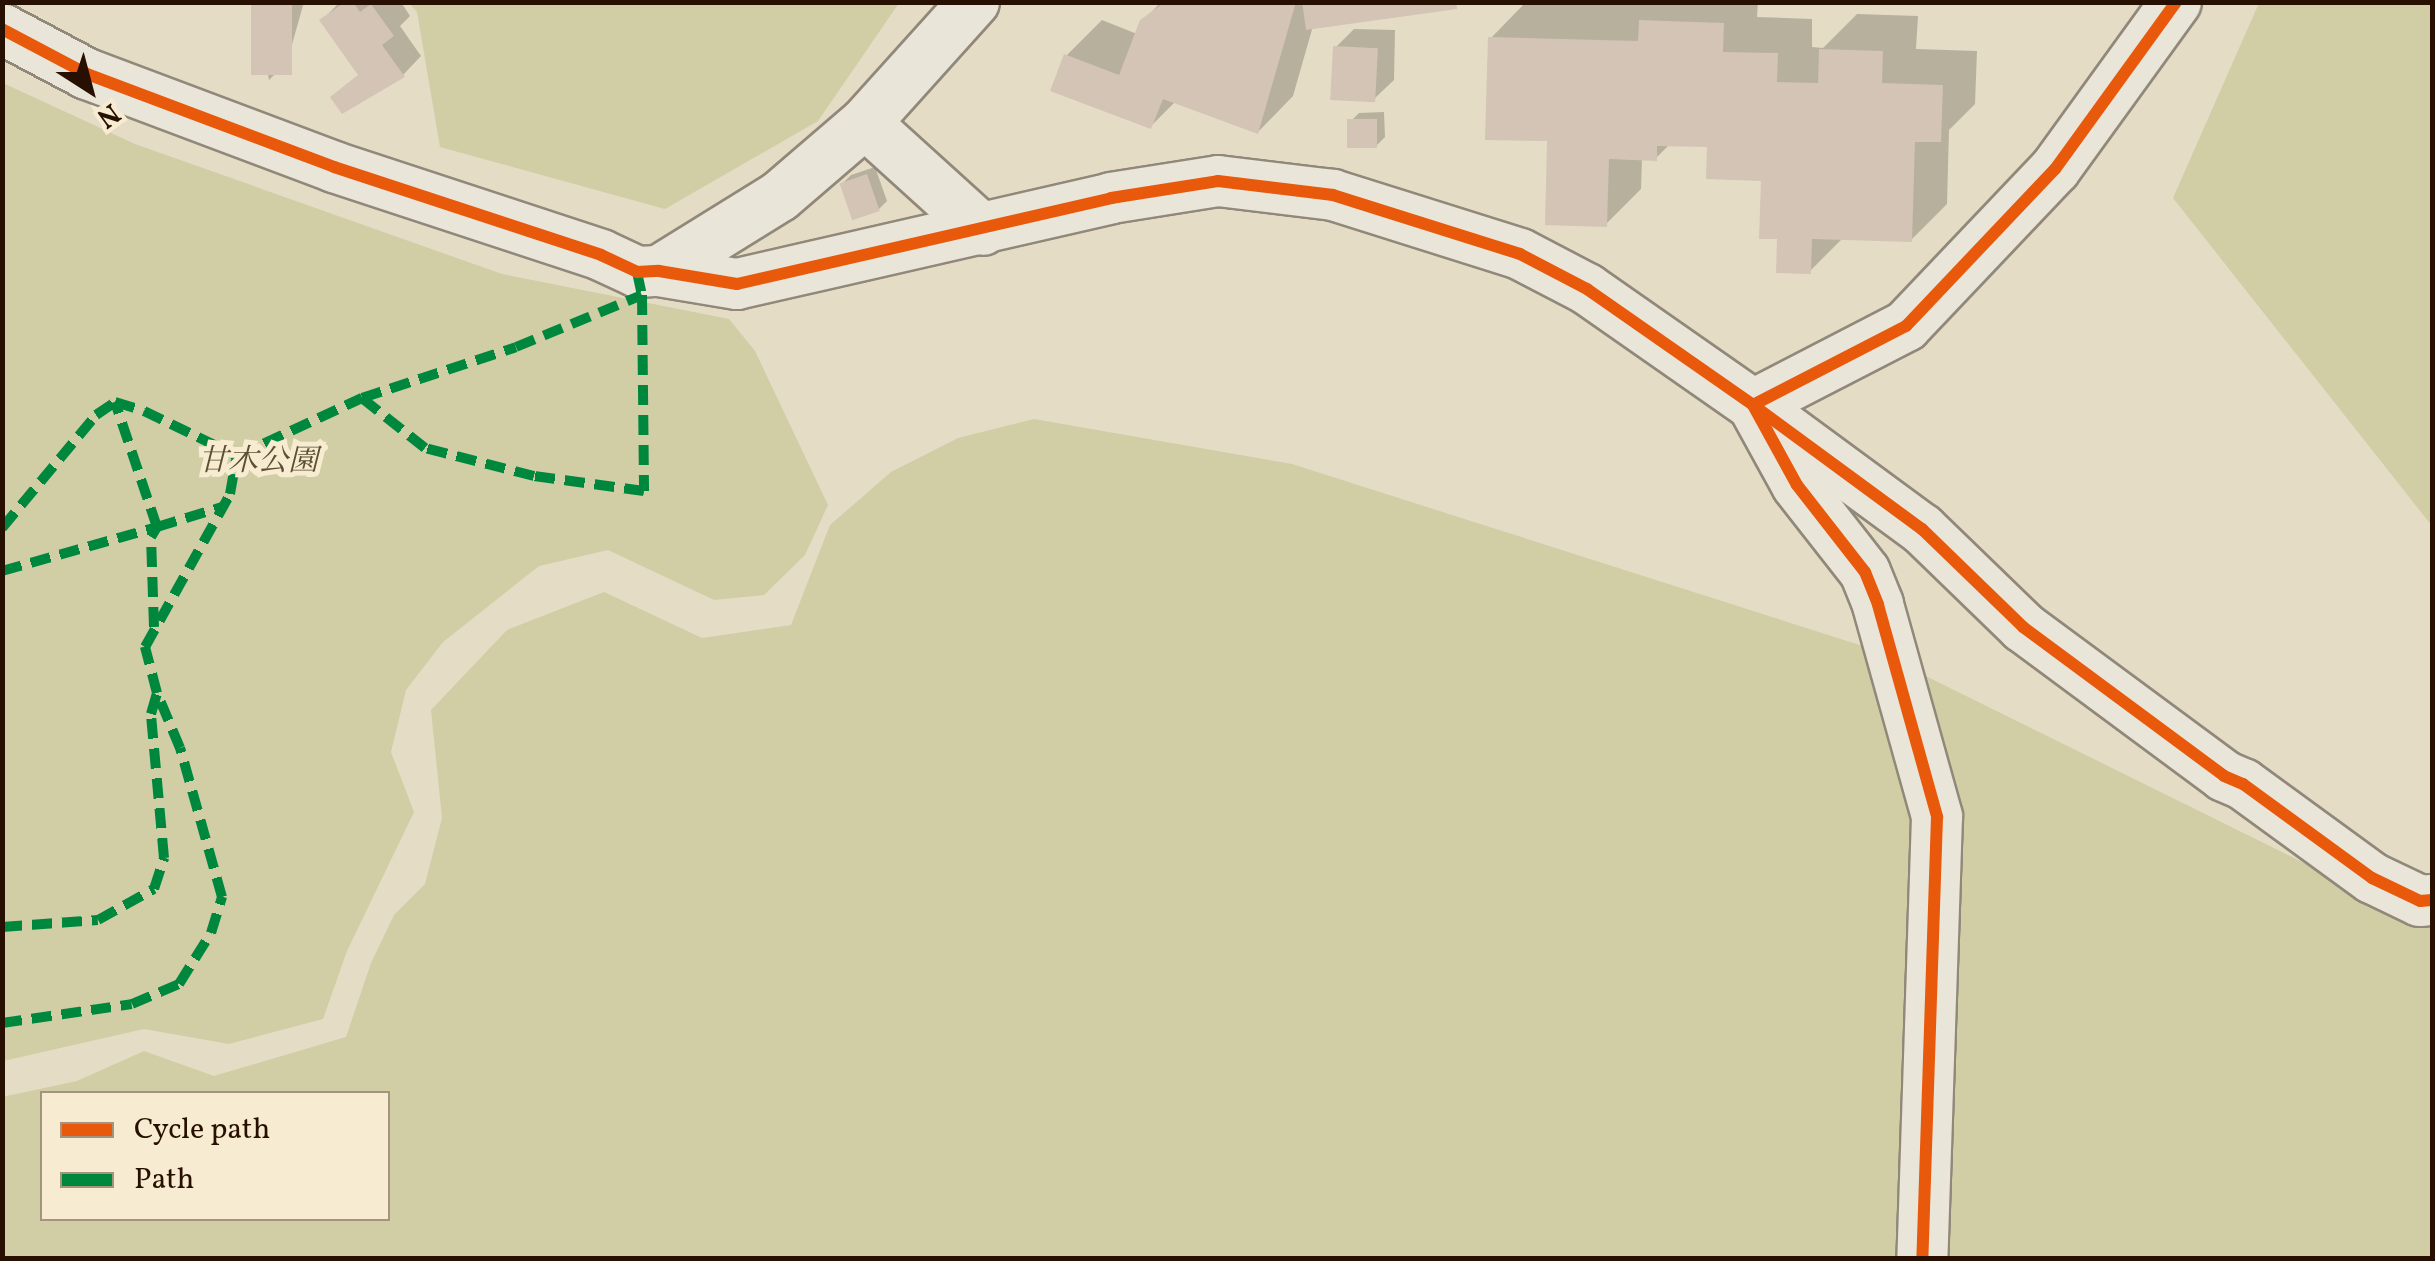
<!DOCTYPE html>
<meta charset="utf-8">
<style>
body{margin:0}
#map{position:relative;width:2435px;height:1261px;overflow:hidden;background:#e5dcc5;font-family:Vollkorn,"Noto Serif JP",serif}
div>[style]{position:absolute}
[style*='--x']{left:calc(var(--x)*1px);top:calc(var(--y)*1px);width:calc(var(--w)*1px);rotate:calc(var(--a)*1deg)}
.green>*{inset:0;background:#d1cda5}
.shadow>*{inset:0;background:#0003}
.building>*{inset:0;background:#d3c4b6;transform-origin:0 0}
.roads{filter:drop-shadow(2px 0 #91887a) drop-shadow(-2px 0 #91887a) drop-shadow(0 2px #91887a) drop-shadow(0 -2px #91887a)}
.minor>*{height:50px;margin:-25px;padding:0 25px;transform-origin:25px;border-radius:25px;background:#eae5d9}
.quiet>*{height:10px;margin-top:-5px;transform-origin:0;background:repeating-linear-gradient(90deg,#00873e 0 20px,transparent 0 30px)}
.cycleway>*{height:12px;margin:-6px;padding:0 6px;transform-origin:6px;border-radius:6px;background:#e8590c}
span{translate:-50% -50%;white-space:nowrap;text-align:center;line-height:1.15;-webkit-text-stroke:10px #f7ecd1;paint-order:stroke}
.park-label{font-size:30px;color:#5d4e31;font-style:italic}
.frame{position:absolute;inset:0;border:5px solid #271001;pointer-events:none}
.legend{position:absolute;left:40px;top:1091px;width:350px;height:130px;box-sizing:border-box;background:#f7ecd1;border:2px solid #a4947e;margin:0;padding:12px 18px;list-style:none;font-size:30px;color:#271001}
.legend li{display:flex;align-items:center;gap:20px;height:50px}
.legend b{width:50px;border:2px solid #a4947e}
.north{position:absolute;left:40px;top:40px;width:100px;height:100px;-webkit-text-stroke:8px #f7ecd1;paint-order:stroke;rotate:144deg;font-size:28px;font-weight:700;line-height:40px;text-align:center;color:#271001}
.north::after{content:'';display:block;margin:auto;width:35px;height:45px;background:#271001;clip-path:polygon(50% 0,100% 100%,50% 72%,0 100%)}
</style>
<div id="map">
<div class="green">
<i style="clip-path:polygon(899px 3px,818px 121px,665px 209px,440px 147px,417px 12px,409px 3px)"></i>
<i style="clip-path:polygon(2259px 3px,2432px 3px,2432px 526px,2173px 198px)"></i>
<i style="clip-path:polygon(3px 83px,135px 144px,502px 274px,729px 319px,755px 351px,828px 505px,805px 555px,764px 595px,714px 600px,608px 550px,539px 566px,443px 642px,406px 690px,391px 752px,414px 812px,347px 951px,323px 1019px,229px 1044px,144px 1029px,3px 1061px)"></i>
<i style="clip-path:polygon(evenodd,1034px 419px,1292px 464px,1869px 648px,2432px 926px,2432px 1258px,3px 1258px,2px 1097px,77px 1081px,144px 1051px,214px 1076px,346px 1037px,371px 963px,394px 915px,425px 884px,442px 818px,431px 710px,507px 630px,604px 592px,702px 638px,791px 625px,830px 525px,891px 472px,958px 438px,1034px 419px,42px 1094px,388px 1094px,388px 1218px,42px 1218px,42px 1094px)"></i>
</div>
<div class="shadow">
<i style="clip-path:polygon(254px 2px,304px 2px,287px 62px,269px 80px)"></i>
<i style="clip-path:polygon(340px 2px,401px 2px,410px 16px,400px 26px,421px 56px,403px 75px,361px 74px,322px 20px)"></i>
<i style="clip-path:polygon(1161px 2px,1460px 2px,1313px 26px,1293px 96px,1258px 132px,1176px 101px,1151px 126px,1066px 56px,1102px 20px,1137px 34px,1142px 22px)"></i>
<i style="clip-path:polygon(1526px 2px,1758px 2px,1757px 17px,1812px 19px,1812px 47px,1823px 48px,1857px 14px,1918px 16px,1916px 49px,1977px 51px,1975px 104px,1949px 130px,1947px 204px,1911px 240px,1843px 238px,1810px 271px,1780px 237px,1764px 179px,1710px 145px,1670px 144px,1656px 158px,1642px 158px,1641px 189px,1606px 224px,1491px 38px)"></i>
<i style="clip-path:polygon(1354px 29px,1395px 30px,1394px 80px,1375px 98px,1336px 47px)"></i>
<i style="clip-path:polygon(1384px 112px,1385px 137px,1376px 146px,1350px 122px,1359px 113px)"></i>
<i style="clip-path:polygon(875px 167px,887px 201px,879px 209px,842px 184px,851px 175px)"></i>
</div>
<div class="building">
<i style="left:251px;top:2px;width:41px;height:73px"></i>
<i style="clip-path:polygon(345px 2px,353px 2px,360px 12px,371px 4px,394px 36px,382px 45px,405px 77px,342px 114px,330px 97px,358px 75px,319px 20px)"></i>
<i style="clip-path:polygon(1165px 2px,1296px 2px,1258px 134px,1163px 99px,1151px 129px,1050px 91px,1064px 54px,1119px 75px,1140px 20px)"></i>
<i style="clip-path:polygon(1302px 2px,1456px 2px,1457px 9px,1306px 30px)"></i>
<i style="clip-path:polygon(1639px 20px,1724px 23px,1723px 52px,1778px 53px,1777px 82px,1818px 83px,1819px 49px,1883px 51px,1882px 83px,1943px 85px,1941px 142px,1915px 142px,1912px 242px,1812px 239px,1811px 274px,1776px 273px,1777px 239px,1759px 239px,1761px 181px,1706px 179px,1707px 147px,1657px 146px,1657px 161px,1609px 159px,1607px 227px,1545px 225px,1547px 141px,1485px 140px,1488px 37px,1638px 41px)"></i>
<i style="left:1333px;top:46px;width:45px;height:54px;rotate:3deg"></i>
<i style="left:1377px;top:119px;width:29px;height:30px;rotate:90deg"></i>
<i style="left:867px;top:174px;width:39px;height:29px;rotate:71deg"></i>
</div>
<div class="roads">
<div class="minor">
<i style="--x:2176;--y:2;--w:206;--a:125.9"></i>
<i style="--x:2055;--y:169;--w:216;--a:133.5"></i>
<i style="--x:1906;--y:326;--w:172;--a:152.7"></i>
<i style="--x:1753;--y:405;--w:210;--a:36.3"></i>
<i style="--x:1922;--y:529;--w:141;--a:44.1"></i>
<i style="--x:2023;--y:627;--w:250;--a:36.5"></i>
<i style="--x:2224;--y:776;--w:21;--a:23"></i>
<i style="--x:2243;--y:784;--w:160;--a:36.1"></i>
<i style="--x:2372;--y:878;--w:53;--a:25.6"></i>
<i style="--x:2420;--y:901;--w:12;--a:-5"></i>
<i style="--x:2;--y:29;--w:96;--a:27.9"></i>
<i style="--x:87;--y:74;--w:264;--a:20.6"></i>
<i style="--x:334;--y:167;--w:281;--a:18.2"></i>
<i style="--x:601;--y:255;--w:40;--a:25"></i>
<i style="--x:637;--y:272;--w:22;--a:-3"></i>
<i style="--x:659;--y:271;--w:79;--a:9.5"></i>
<i style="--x:737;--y:284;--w:384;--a:-12.9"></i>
<i style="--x:1111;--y:198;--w:108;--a:-9"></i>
<i style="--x:1218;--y:181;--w:116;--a:6.9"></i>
<i style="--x:1333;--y:195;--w:196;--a:17.5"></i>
<i style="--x:1520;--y:254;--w:76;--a:27.6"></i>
<i style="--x:1587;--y:289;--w:203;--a:34.9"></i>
<i style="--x:1753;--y:405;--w:91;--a:61.2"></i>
<i style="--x:1797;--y:485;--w:110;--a:52"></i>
<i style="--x:1865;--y:572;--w:35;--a:68"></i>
<i style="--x:1878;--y:605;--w:220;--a:74.4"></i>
<i style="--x:1937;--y:817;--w:441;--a:91.9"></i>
<i style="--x:865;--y:123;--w:159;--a:42.2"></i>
<i style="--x:659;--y:271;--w:142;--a:-31.8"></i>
<i style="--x:780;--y:196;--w:112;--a:-40.7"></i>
<i style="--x:865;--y:123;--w:163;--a:-48"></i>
</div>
</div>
<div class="quiet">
<i style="--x:637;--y:272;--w:24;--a:78"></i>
<i style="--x:642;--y:295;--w:196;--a:89.4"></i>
<i style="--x:644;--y:491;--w:111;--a:-172.2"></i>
<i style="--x:534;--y:476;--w:113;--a:-165.6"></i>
<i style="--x:425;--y:448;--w:80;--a:-141.6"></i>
<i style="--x:362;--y:398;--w:162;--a:-18.3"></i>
<i style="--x:516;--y:347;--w:136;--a:-22.4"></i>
<i style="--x:2;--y:528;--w:147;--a:-50.2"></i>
<i style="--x:96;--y:415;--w:23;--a:-34"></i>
<i style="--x:115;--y:402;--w:30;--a:17"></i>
<i style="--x:144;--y:411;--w:103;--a:25.8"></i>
<i style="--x:237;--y:456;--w:138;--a:-24.9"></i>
<i style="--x:2;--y:571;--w:161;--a:-15.8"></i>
<i style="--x:157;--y:527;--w:132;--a:-108.6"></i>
<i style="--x:154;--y:627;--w:90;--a:-91.9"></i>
<i style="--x:151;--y:537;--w:12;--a:-59"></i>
<i style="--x:157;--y:527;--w:68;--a:-17.1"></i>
<i style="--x:2;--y:927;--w:96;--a:-4.2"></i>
<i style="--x:98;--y:920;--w:64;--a:-29"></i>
<i style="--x:154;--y:889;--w:33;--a:-72"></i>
<i style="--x:164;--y:858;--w:145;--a:-95.2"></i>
<i style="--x:151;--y:714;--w:22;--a:-74"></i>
<i style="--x:157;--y:693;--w:48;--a:-104.6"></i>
<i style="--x:145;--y:647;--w:175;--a:-60.9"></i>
<i style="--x:230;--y:494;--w:39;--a:-80"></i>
<i style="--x:2;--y:1023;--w:131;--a:-8.3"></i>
<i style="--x:132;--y:1004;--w:51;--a:-23.1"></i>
<i style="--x:179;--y:984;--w:60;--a:-57.9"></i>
<i style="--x:211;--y:933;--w:38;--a:-73"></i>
<i style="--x:222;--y:897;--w:155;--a:-105.7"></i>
<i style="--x:180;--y:748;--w:60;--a:-112.7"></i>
</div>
<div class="cycleway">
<i style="--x:2176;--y:2;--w:206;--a:125.9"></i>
<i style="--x:2055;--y:169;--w:216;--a:133.5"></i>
<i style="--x:1906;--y:326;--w:172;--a:152.7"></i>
<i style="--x:1753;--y:405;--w:210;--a:36.3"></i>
<i style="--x:1922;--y:529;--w:141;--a:44.1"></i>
<i style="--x:2023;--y:627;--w:250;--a:36.5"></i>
<i style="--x:2224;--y:776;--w:21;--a:23"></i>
<i style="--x:2243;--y:784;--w:160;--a:36.1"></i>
<i style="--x:2372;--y:878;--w:53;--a:25.6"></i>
<i style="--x:2420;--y:901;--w:12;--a:-5"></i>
<i style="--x:2;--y:29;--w:96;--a:27.9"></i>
<i style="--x:87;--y:74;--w:264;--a:20.6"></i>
<i style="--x:334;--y:167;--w:281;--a:18.2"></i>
<i style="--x:601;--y:255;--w:40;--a:25"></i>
<i style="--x:637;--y:272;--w:22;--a:-3"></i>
<i style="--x:659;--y:271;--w:79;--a:9.5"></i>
<i style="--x:737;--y:284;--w:384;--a:-12.9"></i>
<i style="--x:1111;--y:198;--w:108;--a:-9"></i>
<i style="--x:1218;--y:181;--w:116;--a:6.9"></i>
<i style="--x:1333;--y:195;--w:196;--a:17.5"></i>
<i style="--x:1520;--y:254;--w:76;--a:27.6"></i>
<i style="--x:1587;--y:289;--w:203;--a:34.9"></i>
<i style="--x:1753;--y:405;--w:91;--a:61.2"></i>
<i style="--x:1797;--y:485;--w:110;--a:52"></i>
<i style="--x:1865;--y:572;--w:35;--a:68"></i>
<i style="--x:1878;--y:605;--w:220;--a:74.4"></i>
<i style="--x:1937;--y:817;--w:441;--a:91.9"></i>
</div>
<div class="park-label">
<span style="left:258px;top:462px">甘木公園</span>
</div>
<div class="frame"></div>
<ul class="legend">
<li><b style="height:12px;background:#e8590c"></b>Cycle path</li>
<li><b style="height:12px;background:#00873e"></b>Path</li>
</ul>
<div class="north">N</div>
</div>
